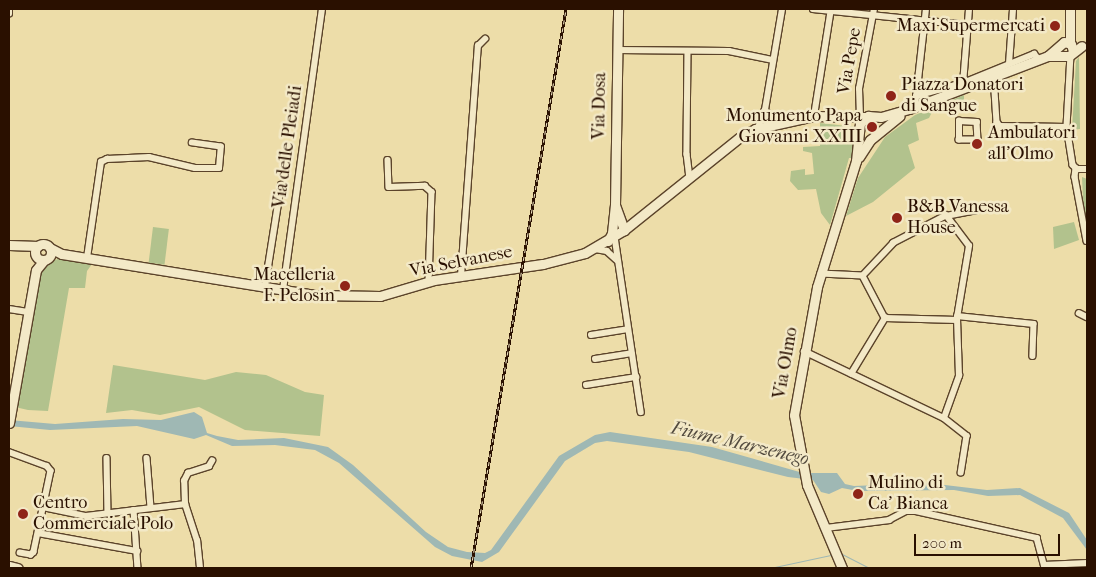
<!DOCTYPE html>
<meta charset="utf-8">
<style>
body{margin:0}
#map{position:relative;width:1096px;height:577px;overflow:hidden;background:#eddda9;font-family:"IM FELL French Canon",serif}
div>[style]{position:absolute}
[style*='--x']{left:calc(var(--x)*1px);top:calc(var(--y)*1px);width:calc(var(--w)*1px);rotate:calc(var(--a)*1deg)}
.green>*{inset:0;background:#b2c28d;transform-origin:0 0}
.water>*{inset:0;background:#9fb8b4}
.stream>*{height:1px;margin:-0.5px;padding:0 0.5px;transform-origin:0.5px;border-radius:0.5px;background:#9fb8b4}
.roads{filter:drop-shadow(1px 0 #5b432a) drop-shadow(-1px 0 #5b432a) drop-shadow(0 1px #5b432a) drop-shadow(0 -1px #5b432a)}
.street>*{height:5.5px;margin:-2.75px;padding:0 2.75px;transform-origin:2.75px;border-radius:2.75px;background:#f3e9c7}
.secondary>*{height:9px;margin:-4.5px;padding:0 4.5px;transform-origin:4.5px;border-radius:4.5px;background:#f3e9c7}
.secondary>.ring{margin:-4.5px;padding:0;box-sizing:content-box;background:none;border:9px solid #f3e9c7;border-radius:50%}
.rail>*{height:3px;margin-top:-1.5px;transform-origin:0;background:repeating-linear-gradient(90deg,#f3e9c7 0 4px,#2a1000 0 8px);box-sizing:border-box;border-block:1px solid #2a1000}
.dots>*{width:14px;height:14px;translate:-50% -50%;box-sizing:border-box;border:2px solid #f3e9c7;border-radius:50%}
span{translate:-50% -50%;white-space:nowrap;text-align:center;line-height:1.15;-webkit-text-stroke:5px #f3e9c7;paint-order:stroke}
.poi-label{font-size:18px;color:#2a1000}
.right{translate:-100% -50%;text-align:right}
.left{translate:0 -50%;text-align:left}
.street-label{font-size:18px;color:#2a1000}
.water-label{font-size:19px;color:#534b3f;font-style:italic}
.frame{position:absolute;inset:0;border:10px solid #2a1000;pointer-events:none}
.scale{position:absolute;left:914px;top:534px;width:146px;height:22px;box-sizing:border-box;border:2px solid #2a1000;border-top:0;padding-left:6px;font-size:15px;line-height:18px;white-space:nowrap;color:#2a1000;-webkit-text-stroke:4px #f3e9c7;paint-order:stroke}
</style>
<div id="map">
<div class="green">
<i style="clip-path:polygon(1079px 57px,1080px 129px,1072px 130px,1076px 61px)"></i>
<i style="clip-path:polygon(964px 95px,964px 104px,933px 110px,929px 118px,916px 123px,919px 140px,908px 145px,915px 168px,873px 202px,846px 216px,858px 178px,885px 137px,915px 115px)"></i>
<i style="clip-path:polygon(820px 123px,856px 127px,853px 158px,849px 158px,830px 225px,821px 213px,816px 189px,798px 190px,790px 181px,791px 171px,805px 169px,805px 175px,814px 174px,812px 153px,803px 151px,803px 147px,820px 146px)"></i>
<i style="clip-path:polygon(1082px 177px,1087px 179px,1087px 218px,1084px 220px)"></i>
<i style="clip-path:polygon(1074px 222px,1079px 240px,1054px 249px,1053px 227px)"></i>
<i style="left:153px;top:227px;width:16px;height:36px;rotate:7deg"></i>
<i style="clip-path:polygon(60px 258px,92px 264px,87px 271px,85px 288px,69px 288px,48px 411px,28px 410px,15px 407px,40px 272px,46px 264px)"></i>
<i style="clip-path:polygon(113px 365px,205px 380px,236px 372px,266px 375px,305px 392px,324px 395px,320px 436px,245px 430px,199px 407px,160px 415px,132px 410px,106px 413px)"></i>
</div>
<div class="water">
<i style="clip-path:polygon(194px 412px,202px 417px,207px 433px,217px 436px,238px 440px,284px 438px,328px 447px,353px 465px,426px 532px,448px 547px,467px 552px,485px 553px,491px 550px,559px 456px,595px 435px,610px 432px,712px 447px,803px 473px,837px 473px,845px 484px,854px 486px,928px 483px,987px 490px,1020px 488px,1069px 513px,1087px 540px,1087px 550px,1063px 518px,1020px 495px,988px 496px,954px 490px,858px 491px,842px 488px,829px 494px,821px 492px,813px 480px,788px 477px,689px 452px,607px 441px,595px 443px,565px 461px,499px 552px,482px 562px,452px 556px,435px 547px,339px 463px,315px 450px,275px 445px,232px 446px,206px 435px,194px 439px,137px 426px,50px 430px,9px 426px,9px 420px,55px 424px,123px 419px,161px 420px)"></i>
</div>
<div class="stream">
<i style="--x:840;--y:553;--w:34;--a:27"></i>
<i style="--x:770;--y:568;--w:62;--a:-12"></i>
</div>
<div class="roads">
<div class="street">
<i style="--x:813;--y:9;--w:155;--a:5.9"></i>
<i style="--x:9;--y:14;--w:5;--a:-90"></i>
<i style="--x:617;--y:50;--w:112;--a:0.5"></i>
<i style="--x:729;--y:51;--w:45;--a:11.6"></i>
<i style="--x:688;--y:51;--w:103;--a:90.6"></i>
<i style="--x:687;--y:154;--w:25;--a:83"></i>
<i style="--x:1071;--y:55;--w:72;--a:93.2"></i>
<i style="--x:1067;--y:127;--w:38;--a:81"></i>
<i style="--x:1073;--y:165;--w:6;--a:45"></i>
<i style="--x:1077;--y:169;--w:10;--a:0"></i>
<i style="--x:1009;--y:64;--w:55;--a:-85.8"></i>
<i style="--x:994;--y:76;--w:46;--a:86.3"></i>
<i style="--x:997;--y:122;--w:5;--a:53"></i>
<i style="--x:1000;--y:126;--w:67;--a:0.9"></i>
<i style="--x:963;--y:84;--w:75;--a:-85.4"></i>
<i style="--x:916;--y:96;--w:49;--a:-15.5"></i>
<i style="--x:963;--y:83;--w:77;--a:-22.2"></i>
<i style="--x:1034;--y:54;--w:7;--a:45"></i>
<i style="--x:915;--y:107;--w:99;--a:-83.6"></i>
<i style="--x:765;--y:110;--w:16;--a:47"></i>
<i style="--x:814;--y:116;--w:108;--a:-81"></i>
<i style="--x:860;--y:117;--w:28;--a:-92"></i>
<i style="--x:859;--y:89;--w:81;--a:-79.4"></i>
<i style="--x:959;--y:121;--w:18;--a:3"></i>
<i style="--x:977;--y:122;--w:18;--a:87"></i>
<i style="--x:978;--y:140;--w:19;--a:180"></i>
<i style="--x:959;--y:140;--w:19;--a:-90"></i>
<i style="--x:758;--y:128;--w:19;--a:-69"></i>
<i style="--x:765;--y:110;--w:102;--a:-80.4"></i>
<i style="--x:388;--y:160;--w:27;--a:88"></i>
<i style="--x:389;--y:187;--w:36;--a:-2"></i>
<i style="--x:425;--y:186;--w:9;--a:41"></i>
<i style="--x:432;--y:192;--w:89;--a:91.9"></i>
<i style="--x:1076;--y:168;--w:9;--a:96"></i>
<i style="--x:1075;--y:177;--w:65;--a:79.4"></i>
<i style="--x:946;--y:216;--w:48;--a:-10.8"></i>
<i style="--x:615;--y:237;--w:177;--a:81.5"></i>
<i style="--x:595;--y:249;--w:12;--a:9"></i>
<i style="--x:607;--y:251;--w:13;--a:42"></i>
<i style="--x:87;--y:258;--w:97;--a:-81.7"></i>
<i style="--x:101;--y:162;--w:7;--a:-27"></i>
<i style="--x:107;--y:159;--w:42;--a:-2.7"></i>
<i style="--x:149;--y:157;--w:47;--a:13.4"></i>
<i style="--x:195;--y:168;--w:24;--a:0"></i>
<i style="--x:219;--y:168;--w:21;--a:-85"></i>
<i style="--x:221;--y:147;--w:29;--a:-172"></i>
<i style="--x:461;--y:276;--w:231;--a:-85.8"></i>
<i style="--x:478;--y:46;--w:10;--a:-45"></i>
<i style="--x:863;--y:276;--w:47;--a:62.4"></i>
<i style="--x:885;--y:318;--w:72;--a:1.6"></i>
<i style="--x:265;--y:286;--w:102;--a:-81"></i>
<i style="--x:283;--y:290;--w:284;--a:-82.1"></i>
<i style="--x:9;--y:309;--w:19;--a:9"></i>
<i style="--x:1079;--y:313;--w:9;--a:27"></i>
<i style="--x:957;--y:316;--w:77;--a:5.9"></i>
<i style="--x:1034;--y:324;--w:32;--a:92"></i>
<i style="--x:591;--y:335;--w:37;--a:-9"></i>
<i style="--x:804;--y:351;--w:155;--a:25.6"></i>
<i style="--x:944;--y:418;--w:45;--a:-70.3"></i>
<i style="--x:959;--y:376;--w:58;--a:-92"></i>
<i style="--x:957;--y:318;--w:73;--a:-80.5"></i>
<i style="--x:969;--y:246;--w:38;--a:-127"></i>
<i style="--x:946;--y:216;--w:59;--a:152.6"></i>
<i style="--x:894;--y:243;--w:45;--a:133.2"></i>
<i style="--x:863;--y:276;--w:42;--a:-177.3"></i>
<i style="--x:595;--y:359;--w:37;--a:-9"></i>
<i style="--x:851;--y:374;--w:66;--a:-58.7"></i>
<i style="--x:586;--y:385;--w:51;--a:-9.1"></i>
<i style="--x:944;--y:418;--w:29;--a:38"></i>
<i style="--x:967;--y:436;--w:37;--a:99"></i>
<i style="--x:9;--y:452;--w:40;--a:20.2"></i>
<i style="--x:47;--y:466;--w:6;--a:51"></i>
<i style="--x:51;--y:471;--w:83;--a:101.9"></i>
<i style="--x:34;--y:552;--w:4;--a:135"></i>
<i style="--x:31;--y:555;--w:11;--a:-170"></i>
<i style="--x:107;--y:458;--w:55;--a:89"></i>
<i style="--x:147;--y:458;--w:50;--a:85.4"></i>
<i style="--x:43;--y:507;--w:44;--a:11.8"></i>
<i style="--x:86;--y:516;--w:100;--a:-6.9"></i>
<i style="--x:134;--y:510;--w:58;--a:86.1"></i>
<i style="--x:826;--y:528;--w:64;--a:-7.2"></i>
<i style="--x:889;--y:520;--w:19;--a:-28"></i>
<i style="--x:906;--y:511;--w:10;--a:0"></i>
<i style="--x:916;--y:511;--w:124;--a:12.6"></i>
<i style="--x:1037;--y:538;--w:28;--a:75"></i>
<i style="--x:1044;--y:565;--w:43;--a:-2.7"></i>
<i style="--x:38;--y:533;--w:101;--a:10.3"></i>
<i style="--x:200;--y:568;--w:27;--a:-96"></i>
<i style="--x:197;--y:541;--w:39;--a:-108"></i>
<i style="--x:185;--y:504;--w:23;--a:-92"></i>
<i style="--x:184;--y:481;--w:9;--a:-63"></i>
<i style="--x:188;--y:473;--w:22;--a:-18"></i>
<i style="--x:209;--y:466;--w:6;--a:-59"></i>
</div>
<div class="secondary">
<i style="--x:1070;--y:43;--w:34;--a:-90"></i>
<i style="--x:1048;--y:56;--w:21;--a:-41"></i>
<i style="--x:1064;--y:42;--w:7;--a:16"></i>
<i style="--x:1071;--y:44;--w:7;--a:74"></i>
<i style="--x:859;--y:157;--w:20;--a:-57"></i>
<i style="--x:870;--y:140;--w:38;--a:-39"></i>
<i style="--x:615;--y:205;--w:27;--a:70"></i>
<i style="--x:608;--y:241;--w:9;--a:-63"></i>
<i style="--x:612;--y:233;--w:28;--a:-84"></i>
<i style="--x:615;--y:205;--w:196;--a:-89.1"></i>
<i class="ring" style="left:35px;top:244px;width:7px;height:7px"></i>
<i style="--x:9;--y:245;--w:29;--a:2"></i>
<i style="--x:50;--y:248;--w:13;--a:27"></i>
<i style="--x:62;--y:254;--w:256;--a:9.2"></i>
<i style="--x:315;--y:295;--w:65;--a:0.9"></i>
<i style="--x:380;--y:296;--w:56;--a:-16.5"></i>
<i style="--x:434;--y:280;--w:110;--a:-8.4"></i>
<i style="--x:543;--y:264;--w:43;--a:-14.7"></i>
<i style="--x:585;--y:253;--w:45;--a:-30.5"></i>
<i style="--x:624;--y:230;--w:147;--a:-38.7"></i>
<i style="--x:739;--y:138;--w:18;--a:-29"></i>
<i style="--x:755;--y:129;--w:60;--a:-12.4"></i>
<i style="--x:814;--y:116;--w:51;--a:1.1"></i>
<i style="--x:9;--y:423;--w:155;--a:-80"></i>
<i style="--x:36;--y:270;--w:13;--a:-51"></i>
<i style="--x:9;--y:566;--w:9;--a:13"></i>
<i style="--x:842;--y:568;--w:90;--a:-112.9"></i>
<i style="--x:807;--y:485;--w:71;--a:-100.5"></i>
<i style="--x:794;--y:415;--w:130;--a:-79.8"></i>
<i style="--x:817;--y:287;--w:132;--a:-72.8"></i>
<i style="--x:856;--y:161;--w:38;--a:-84"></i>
<i style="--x:860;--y:123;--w:11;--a:-41"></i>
<i style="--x:868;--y:116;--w:13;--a:4"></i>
<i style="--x:881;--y:117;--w:29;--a:-16"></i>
<i style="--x:909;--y:109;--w:149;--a:-20.9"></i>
<i style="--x:1048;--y:56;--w:21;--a:0"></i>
<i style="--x:1069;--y:56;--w:16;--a:-38"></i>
</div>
</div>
<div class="rail">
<i style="--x:471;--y:568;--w:567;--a:-80.35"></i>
</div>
<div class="dots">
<i style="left:1055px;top:26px;background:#8f2418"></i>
<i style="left:891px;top:96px;background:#8f2418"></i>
<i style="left:872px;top:127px;background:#8f2418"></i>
<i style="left:977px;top:144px;background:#8f2418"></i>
<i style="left:897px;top:218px;background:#8f2418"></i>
<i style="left:345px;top:286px;background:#8f2418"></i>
<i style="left:858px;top:494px;background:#8f2418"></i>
<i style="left:23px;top:514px;background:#8f2418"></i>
</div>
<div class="poi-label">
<span class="right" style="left:1045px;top:26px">Maxi Supermercati</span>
<span class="left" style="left:901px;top:96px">Piazza Donatori<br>di Sangue</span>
<span class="right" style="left:862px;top:127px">Monumento Papa<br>Giovanni XXIII</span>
<span class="left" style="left:988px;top:144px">Ambulatori<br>all'Olmo</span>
<span class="left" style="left:907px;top:218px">B&amp;B Vanessa<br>House</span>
<span class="right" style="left:335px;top:286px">Macelleria<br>F. Pelosin</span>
<span class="left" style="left:868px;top:494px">Mulino di<br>Ca’ Bianca</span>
<span class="left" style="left:33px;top:514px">Centro<br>Commerciale Polo</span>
</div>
<div class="street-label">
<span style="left:850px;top:61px;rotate:-80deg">Via Pepe</span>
<span style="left:600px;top:106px;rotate:-89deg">Via Dosa</span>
<span style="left:288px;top:147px;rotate:-82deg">Via delle Pleiadi</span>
<span style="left:461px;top:262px;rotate:-11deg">Via Selvanese</span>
<span style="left:786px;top:363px;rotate:-80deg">Via Olmo</span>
</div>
<div class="water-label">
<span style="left:740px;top:444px;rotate:13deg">Fiume Marzenego</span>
</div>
<div class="frame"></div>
<div class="scale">200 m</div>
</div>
